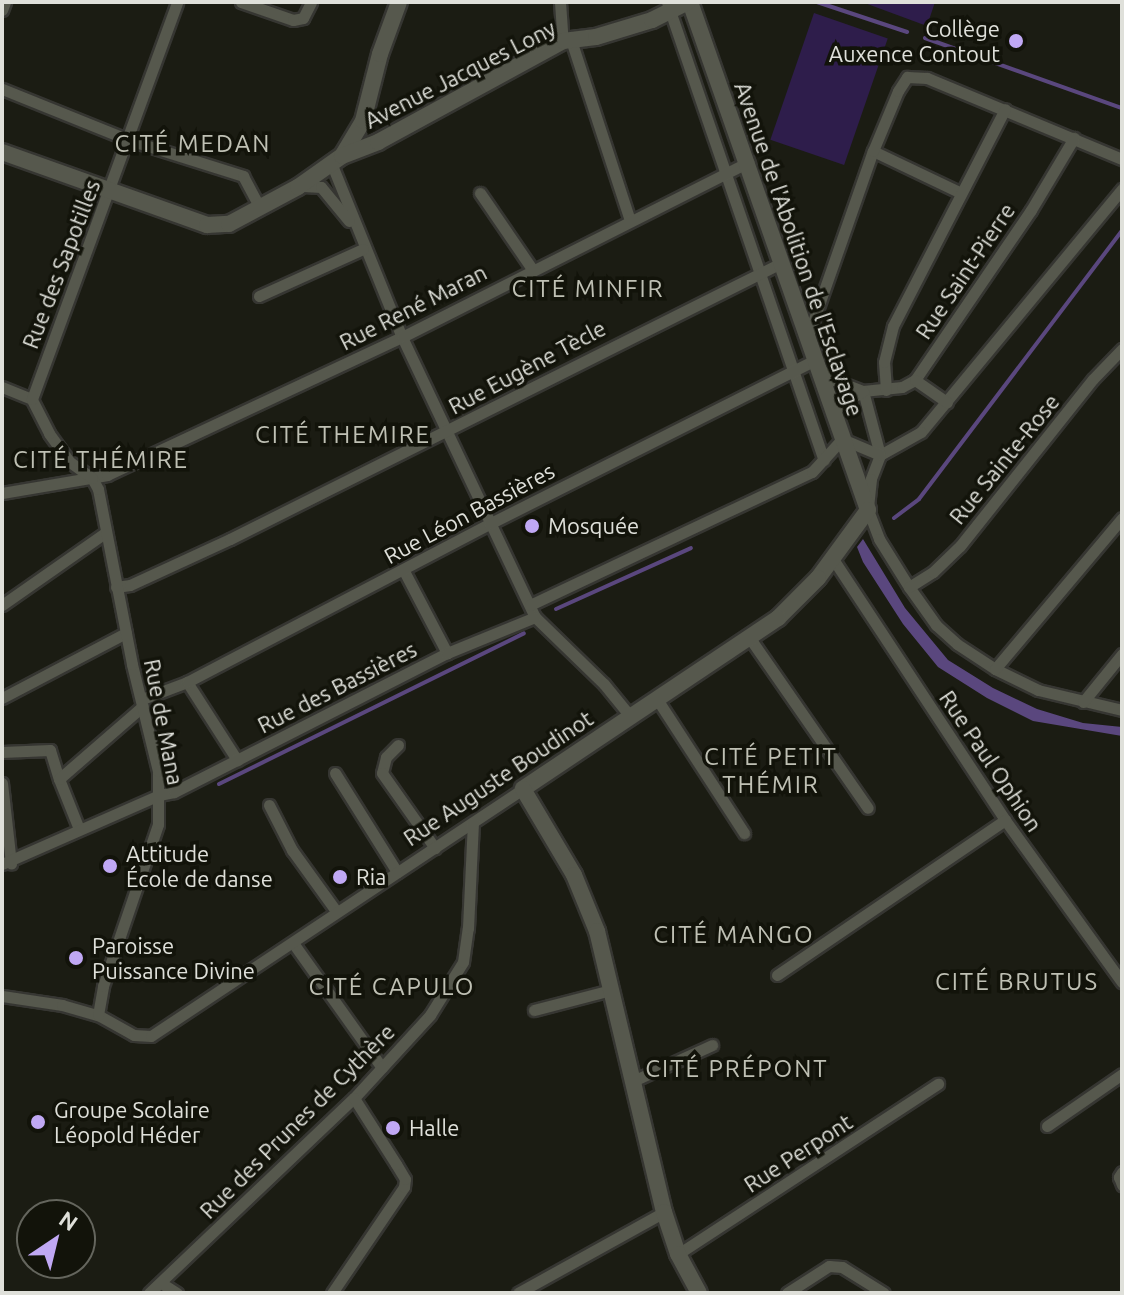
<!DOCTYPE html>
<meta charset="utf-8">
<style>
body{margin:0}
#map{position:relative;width:1124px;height:1295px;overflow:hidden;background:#1b1c13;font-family:Ubuntu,sans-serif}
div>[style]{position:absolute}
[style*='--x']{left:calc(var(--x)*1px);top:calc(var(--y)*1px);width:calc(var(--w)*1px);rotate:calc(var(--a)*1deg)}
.green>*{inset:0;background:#2e1d4b;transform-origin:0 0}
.water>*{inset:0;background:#5a477e}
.stream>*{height:4px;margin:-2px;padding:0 2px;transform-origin:2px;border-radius:2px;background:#5a477e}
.roads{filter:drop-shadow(2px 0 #363632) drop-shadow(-2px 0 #363632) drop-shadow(0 2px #363632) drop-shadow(0 -2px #363632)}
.street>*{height:11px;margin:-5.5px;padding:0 5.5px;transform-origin:5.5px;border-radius:5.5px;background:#56584d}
.secondary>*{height:16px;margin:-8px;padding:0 8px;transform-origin:8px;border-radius:8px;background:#56584d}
.dots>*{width:22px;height:22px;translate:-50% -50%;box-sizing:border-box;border:4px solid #12130a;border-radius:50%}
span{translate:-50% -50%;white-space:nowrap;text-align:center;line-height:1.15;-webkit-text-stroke:7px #12130a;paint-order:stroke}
.poi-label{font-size:22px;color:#dfe0da}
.right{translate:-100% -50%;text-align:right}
.left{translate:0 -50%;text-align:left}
.street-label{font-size:22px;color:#dfe0da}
.neighbourhood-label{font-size:24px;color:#bfc0b4;letter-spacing:2px}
.frame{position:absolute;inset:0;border:4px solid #dfe0da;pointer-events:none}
.north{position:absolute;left:16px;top:1199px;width:80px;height:80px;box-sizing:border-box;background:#12130a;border:2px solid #64655d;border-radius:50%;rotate:35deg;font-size:22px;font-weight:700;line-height:32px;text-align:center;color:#dfe0da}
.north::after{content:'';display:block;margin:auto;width:28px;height:36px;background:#c0a8f4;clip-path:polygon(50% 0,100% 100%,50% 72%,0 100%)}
</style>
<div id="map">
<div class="green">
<i style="clip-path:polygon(862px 2px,935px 2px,927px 26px)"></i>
<i style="left:814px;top:13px;width:78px;height:134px;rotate:19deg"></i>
</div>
<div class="water">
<i style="clip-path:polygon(863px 539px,905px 608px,948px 660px,993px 688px,1037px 709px,1083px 723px,1122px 727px,1122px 736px,1033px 721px,987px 698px,938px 667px,903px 624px,863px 562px,857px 547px)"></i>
</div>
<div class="stream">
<i style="--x:817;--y:2;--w:95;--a:18.4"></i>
<i style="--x:925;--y:38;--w:209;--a:19.6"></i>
<i style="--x:894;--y:518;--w:31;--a:-37"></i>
<i style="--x:919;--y:499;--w:336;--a:-52.9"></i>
<i style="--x:556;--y:609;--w:148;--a:-24.3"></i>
<i style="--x:219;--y:784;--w:340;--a:-26.3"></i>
</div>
<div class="roads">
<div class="street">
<i style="--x:241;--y:2;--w:55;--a:19.1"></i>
<i style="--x:293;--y:20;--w:10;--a:-11"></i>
<i style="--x:303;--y:18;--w:18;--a:-63"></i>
<i style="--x:560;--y:2;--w:39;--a:86"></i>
<i style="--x:667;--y:2;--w:484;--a:71.1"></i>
<i style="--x:2;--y:10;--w:9;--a:-69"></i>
<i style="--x:571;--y:40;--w:190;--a:71.9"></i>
<i style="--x:2;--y:89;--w:137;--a:21.9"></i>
<i style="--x:129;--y:140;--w:120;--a:17.5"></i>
<i style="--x:243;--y:176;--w:36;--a:62"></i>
<i style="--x:873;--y:151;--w:95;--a:25.5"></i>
<i style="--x:332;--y:165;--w:186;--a:67.9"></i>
<i style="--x:402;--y:337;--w:310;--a:64.6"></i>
<i style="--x:535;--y:617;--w:96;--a:44.2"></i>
<i style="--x:604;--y:684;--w:41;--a:50.9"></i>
<i style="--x:303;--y:186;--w:18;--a:3"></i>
<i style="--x:321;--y:187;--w:44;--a:50.5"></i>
<i style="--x:1122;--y:189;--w:315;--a:129.6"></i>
<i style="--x:921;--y:432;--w:47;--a:150.7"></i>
<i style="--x:880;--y:455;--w:26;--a:111"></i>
<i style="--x:871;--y:479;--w:31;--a:96"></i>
<i style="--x:868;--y:510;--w:31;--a:69"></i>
<i style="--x:879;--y:539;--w:57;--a:58"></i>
<i style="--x:909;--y:587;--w:47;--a:54.6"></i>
<i style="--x:936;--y:625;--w:28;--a:42"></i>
<i style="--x:957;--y:644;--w:45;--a:33.3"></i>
<i style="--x:995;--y:669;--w:48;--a:26"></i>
<i style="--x:1038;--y:690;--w:86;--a:13.4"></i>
<i style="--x:480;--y:193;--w:92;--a:55.6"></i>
<i style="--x:259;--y:296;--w:114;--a:-24.3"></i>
<i style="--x:807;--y:339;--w:199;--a:-70.7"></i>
<i style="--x:873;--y:151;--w:65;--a:-67.4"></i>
<i style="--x:898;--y:91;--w:17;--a:-57"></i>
<i style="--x:907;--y:77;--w:20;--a:3"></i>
<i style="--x:927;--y:78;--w:211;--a:22.6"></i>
<i style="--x:820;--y:369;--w:18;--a:38"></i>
<i style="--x:834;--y:380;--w:31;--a:21"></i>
<i style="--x:863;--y:391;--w:39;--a:-6"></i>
<i style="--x:902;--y:387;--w:15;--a:-28"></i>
<i style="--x:915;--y:380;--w:206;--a:-55.7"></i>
<i style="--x:1031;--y:210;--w:84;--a:-59.2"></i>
<i style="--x:915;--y:380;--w:39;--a:35"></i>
<i style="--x:2;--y:387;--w:32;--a:22"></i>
<i style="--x:886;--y:390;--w:28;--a:-94"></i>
<i style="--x:884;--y:362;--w:37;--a:-76"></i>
<i style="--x:893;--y:326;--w:244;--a:-62.7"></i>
<i style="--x:863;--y:391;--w:66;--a:75.1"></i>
<i style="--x:833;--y:414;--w:11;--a:-52"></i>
<i style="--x:840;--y:405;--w:27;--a:-31"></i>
<i style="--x:2;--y:493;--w:107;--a:-9.7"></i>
<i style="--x:107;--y:475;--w:326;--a:-25.1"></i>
<i style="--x:402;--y:337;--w:388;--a:-26.8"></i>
<i style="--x:833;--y:559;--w:313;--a:56.6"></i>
<i style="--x:1005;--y:820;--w:200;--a:54.2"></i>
<i style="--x:404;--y:571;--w:93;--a:62.3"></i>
<i style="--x:116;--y:587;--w:14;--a:-8"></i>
<i style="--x:130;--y:585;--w:110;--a:-24.7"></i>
<i style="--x:230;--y:539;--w:616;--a:-26.61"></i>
<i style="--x:909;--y:587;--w:28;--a:-32"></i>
<i style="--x:933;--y:572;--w:37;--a:-44"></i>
<i style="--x:960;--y:546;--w:213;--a:-51.5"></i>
<i style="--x:1093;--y:379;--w:42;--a:-46"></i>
<i style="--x:2;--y:605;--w:126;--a:-35"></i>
<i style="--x:530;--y:605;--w:312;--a:-25.3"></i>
<i style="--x:812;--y:472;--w:45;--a:-47.7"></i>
<i style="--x:842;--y:439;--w:41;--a:22.8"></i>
<i style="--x:749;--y:637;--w:208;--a:55.2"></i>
<i style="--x:995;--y:669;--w:197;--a:-49.9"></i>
<i style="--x:187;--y:682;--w:93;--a:57.3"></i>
<i style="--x:2;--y:698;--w:140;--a:-27.7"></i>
<i style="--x:142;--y:699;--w:48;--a:-20.7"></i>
<i style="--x:187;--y:682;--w:341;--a:-27.6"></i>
<i style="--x:489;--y:524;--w:365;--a:-26.7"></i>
<i style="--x:657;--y:699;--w:160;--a:57"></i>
<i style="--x:1083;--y:702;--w:62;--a:-50.9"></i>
<i style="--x:398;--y:745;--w:17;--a:135"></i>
<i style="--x:386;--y:757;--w:16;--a:104"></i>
<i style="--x:382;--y:773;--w:92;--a:54.8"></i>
<i style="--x:2;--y:752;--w:48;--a:-2.4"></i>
<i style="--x:50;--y:750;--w:30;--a:73"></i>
<i style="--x:335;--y:773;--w:117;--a:57.9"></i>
<i style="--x:2;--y:783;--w:81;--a:83.6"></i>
<i style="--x:269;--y:805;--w:51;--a:62.9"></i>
<i style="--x:292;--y:850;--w:75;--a:54.2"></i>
<i style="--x:79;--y:829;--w:54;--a:-111.8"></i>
<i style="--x:59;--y:779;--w:111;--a:-41"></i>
<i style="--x:2;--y:864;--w:171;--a:-23.7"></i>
<i style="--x:159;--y:795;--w:15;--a:-11"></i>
<i style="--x:174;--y:792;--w:306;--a:-27"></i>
<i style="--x:447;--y:653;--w:95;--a:-22.2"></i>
<i style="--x:293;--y:943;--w:153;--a:54.5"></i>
<i style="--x:777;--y:975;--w:276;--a:-34.2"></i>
<i style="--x:2;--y:996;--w:61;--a:8.5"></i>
<i style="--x:62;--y:1005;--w:37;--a:16"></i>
<i style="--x:98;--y:1015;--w:41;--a:29.1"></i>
<i style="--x:134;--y:1035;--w:17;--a:3"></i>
<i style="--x:151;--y:1036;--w:447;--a:-33.6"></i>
<i style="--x:534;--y:1010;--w:80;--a:-14.6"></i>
<i style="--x:98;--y:1015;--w:29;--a:-80"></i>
<i style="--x:103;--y:986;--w:171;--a:-71.2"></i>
<i style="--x:158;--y:824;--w:53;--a:-90"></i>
<i style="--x:158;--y:771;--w:110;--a:-103.7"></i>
<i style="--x:132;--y:664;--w:178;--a:-101"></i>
<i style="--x:98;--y:489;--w:13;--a:-119"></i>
<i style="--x:92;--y:478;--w:29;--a:-144"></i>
<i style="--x:69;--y:461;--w:34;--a:-126"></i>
<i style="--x:49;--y:433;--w:38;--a:-117"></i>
<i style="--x:32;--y:399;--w:423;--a:-69.9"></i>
<i style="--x:633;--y:1081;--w:87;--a:-24.5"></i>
<i style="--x:1047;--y:1126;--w:91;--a:-34.7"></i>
<i style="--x:1122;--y:1172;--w:6;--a:121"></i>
<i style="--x:1119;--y:1177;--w:9;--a:69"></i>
<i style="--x:678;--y:1254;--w:311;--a:-33.2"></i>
<i style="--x:161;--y:1283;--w:19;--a:32"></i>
<i style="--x:149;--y:1293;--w:283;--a:-43.6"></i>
<i style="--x:354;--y:1098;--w:113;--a:-47.5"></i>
<i style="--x:430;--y:1015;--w:62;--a:-58.1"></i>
<i style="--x:463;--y:962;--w:34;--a:-82"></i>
<i style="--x:468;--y:928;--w:105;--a:-87.3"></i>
<i style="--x:332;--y:1293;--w:128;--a:-55.8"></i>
<i style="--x:404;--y:1187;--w:8;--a:-83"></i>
<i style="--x:405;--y:1179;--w:17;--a:-121"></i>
<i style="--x:396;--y:1164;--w:78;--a:-122.5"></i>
<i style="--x:518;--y:1293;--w:167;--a:-29"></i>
<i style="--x:787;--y:1293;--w:50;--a:-32.7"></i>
<i style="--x:829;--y:1266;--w:13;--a:4"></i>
<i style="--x:842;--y:1267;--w:49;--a:31.8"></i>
</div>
<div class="secondary">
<i style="--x:690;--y:2;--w:538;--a:70.69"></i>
<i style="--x:868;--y:510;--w:84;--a:126.3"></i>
<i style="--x:818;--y:578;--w:57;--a:135"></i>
<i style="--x:778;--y:618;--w:307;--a:146.2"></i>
<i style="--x:523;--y:789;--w:100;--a:59.3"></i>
<i style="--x:574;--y:875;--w:61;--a:67.7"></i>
<i style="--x:597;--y:931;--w:289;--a:76.6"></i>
<i style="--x:664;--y:1212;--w:44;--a:71.6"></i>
<i style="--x:678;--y:1254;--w:44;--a:61.7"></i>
<i style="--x:2;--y:152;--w:218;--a:19.6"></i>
<i style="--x:207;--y:225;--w:22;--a:-3"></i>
<i style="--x:229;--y:224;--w:78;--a:-28.2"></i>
<i style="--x:298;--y:187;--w:54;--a:-35.2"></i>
<i style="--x:342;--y:156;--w:41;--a:-59"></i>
<i style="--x:363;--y:121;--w:69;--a:-75.8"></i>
<i style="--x:380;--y:54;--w:55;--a:-69.9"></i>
<i style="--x:342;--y:156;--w:39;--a:-21"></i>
<i style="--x:378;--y:142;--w:211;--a:-28.6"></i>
<i style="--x:563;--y:41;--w:33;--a:-7"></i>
<i style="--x:596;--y:37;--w:59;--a:-16.9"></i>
<i style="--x:652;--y:20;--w:40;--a:-26.6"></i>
</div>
</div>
<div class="dots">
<i style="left:1016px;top:41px;background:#c0a8f4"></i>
<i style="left:532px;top:526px;background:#c0a8f4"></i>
<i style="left:110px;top:866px;background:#c0a8f4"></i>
<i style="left:340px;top:877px;background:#c0a8f4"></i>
<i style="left:76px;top:958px;background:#c0a8f4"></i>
<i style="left:38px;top:1122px;background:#c0a8f4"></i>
<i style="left:393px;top:1128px;background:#c0a8f4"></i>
</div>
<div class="poi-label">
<span class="right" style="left:1000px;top:41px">Collège<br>Auxence Contout</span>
<span class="left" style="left:548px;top:526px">Mosquée</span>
<span class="left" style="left:126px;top:866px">Attitude<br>École de danse</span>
<span class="left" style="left:356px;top:877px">Ria</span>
<span class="left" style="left:92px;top:958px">Paroisse<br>Puissance Divine</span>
<span class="left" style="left:54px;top:1122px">Groupe Scolaire<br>Léopold Héder</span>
<span class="left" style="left:409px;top:1128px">Halle</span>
</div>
<div class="street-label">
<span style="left:460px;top:74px;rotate:-27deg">Avenue Jacques Lony</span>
<span style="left:799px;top:249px;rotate:71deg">Avenue de l'Abolition de l'Esclavage</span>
<span style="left:61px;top:264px;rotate:-69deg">Rue des Sapotilles</span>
<span style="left:965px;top:271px;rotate:-56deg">Rue Saint-Pierre</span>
<span style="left:413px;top:307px;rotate:-27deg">Rue René Maran</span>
<span style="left:527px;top:367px;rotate:-28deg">Rue Eugène Tècle</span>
<span style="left:1004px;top:459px;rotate:-51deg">Rue Sainte-Rose</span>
<span style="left:469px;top:513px;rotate:-28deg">Rue Léon Bassières</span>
<span style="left:337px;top:687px;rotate:-27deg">Rue des Bassières</span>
<span style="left:164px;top:722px;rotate:79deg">Rue de Mana</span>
<span style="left:991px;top:761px;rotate:56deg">Rue Paul Ophion</span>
<span style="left:498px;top:778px;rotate:-34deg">Rue Auguste Boudinot</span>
<span style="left:297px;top:1121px;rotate:-45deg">Rue des Prunes de Cythère</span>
<span style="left:798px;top:1153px;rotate:-33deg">Rue Perpont</span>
</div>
<div class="neighbourhood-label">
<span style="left:193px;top:144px">CITÉ MEDAN</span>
<span style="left:588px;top:289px">CITÉ MINFIR</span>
<span style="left:343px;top:435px">CITÉ THEMIRE</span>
<span style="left:101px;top:460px">CITÉ THÉMIRE</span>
<span style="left:771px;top:771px">CITÉ PETIT<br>THÉMIR</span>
<span style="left:734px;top:935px">CITÉ MANGO</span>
<span style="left:1017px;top:982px">CITÉ BRUTUS</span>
<span style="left:392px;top:987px">CITÉ CAPULO</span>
<span style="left:737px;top:1069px">CITÉ PRÉPONT</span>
</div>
<div class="frame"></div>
<div class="north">N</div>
</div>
